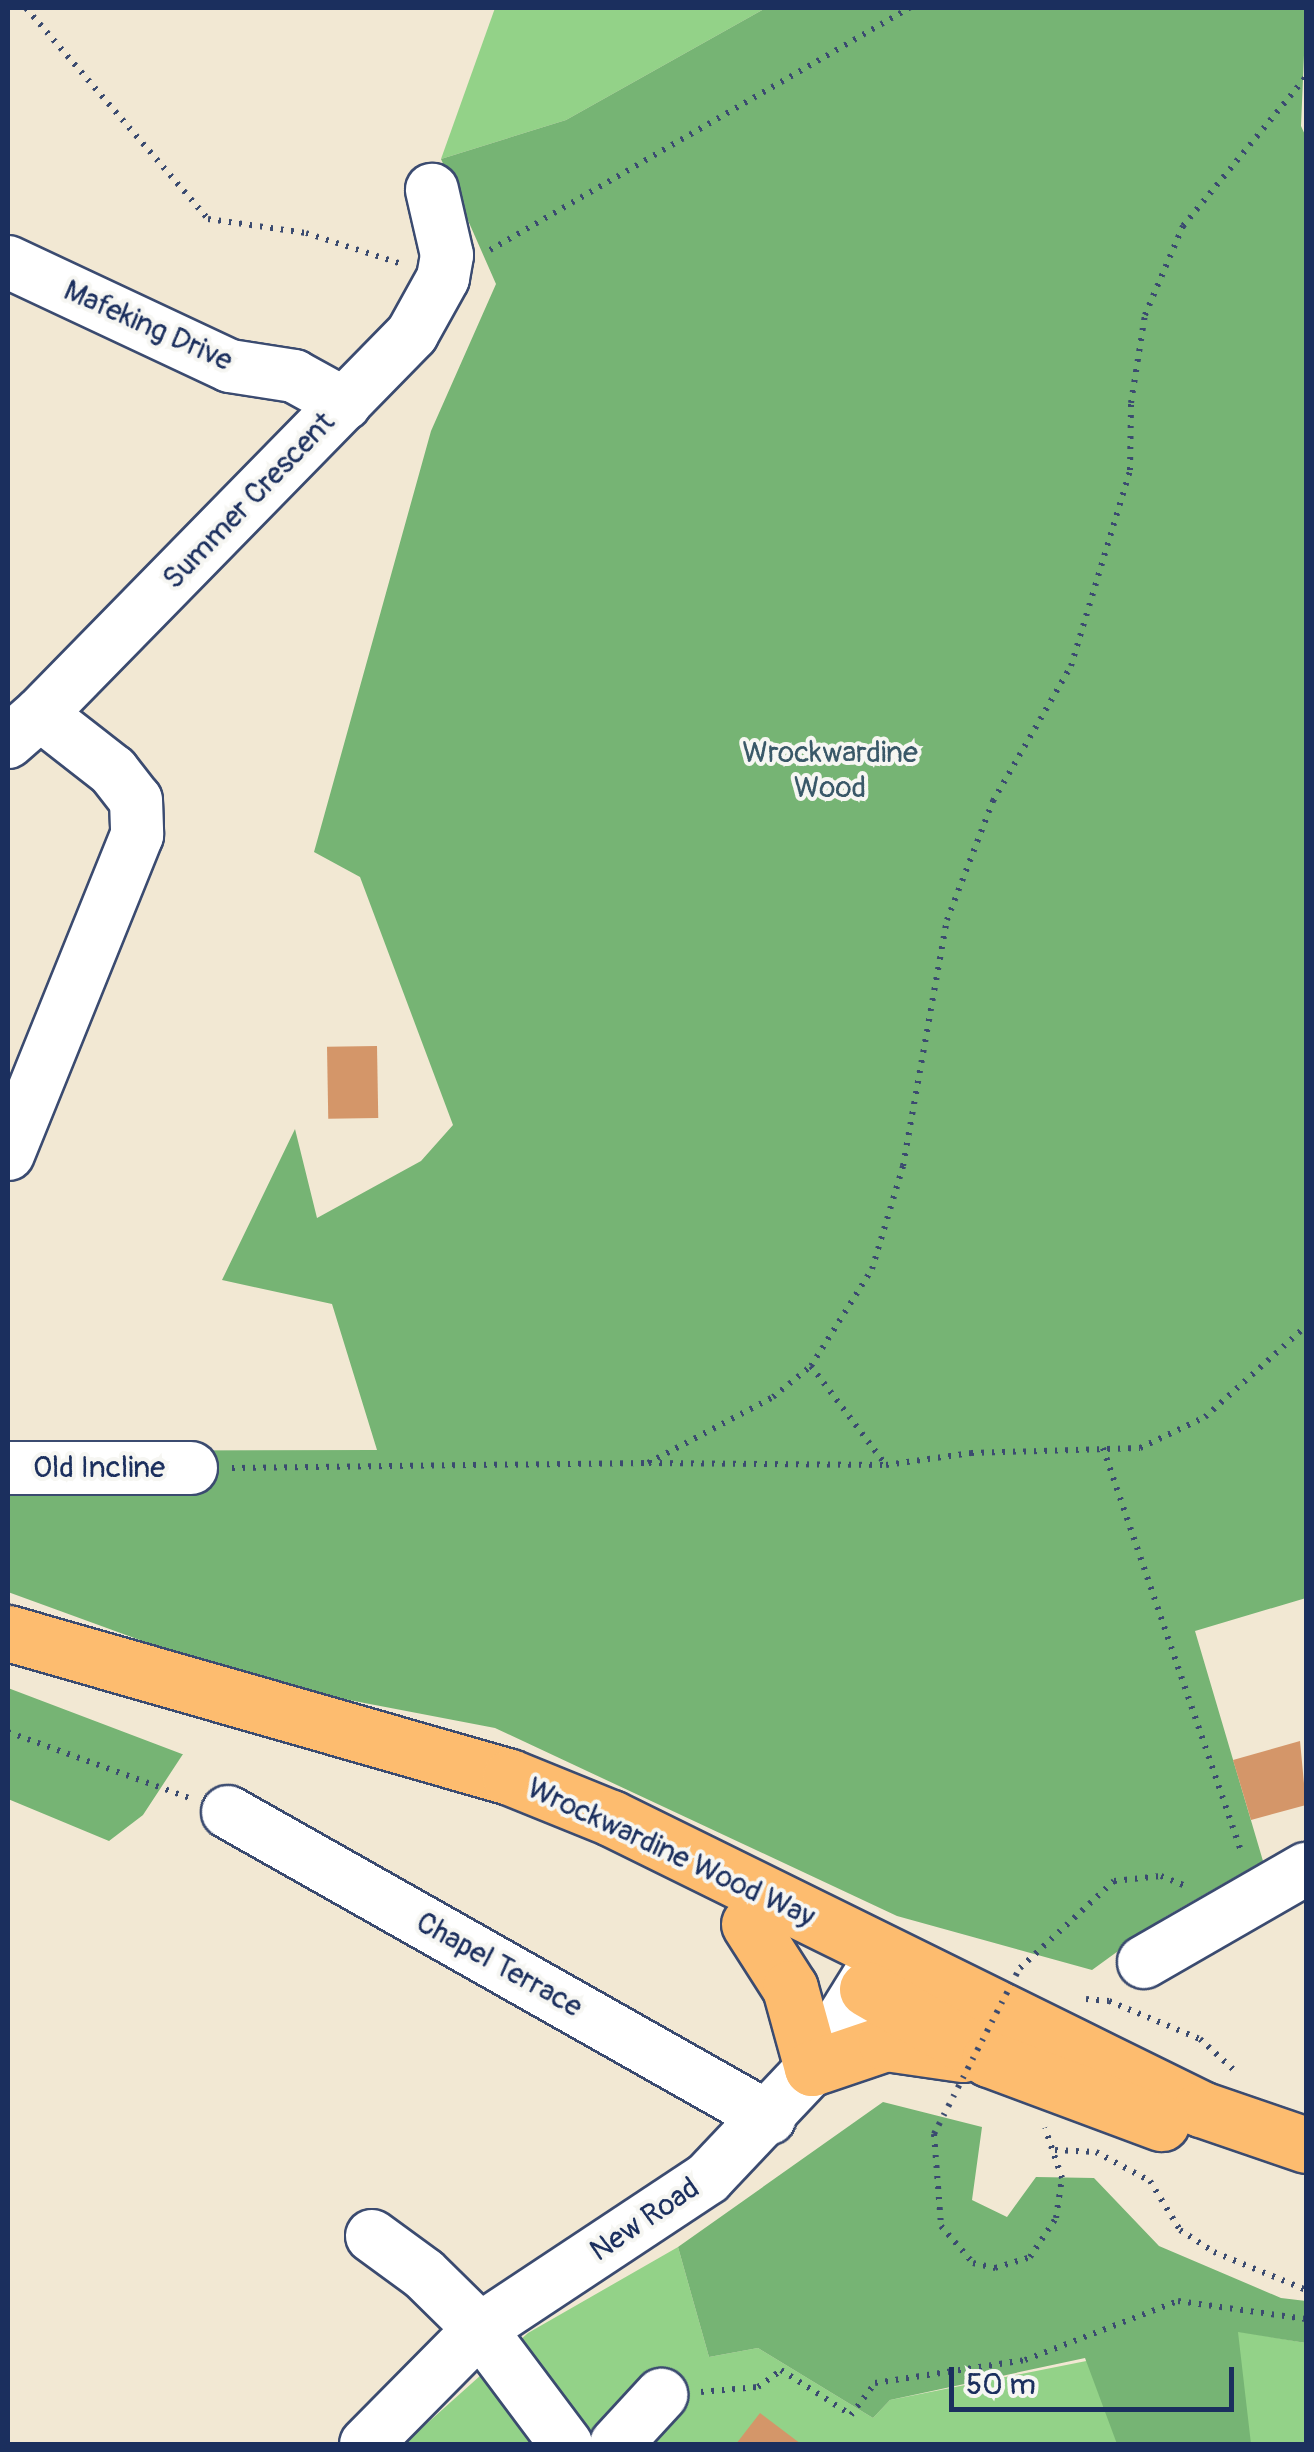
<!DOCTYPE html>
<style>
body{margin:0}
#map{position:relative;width:1314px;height:2452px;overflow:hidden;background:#f2e8d3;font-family:Pangolin,sans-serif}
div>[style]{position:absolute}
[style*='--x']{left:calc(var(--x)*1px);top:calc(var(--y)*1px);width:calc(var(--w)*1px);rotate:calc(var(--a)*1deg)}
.green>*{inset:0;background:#93d288}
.forest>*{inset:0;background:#76b474}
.building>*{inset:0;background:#d49669;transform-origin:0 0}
.path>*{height:6px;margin-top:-3px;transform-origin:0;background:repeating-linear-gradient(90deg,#3b4b70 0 2.5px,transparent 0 10.5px)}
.roads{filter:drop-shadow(2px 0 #3b4b70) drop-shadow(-2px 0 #3b4b70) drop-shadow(0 2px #3b4b70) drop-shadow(0 -2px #3b4b70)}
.minor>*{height:52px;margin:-26px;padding:0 26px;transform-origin:26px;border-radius:26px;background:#fff}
.major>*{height:55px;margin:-27.5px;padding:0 27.5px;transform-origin:27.5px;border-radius:27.5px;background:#fdbc6f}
.path-bridge>*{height:6px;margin-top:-3px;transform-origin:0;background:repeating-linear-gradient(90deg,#3b4b70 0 2.5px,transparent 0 10.5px)}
span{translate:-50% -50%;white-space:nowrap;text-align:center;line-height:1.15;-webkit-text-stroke:8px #f6f6f2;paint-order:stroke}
.street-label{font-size:30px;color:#1b2f5e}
.park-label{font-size:30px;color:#395868}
.frame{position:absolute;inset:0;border:10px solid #1b2f5e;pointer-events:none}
.scale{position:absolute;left:949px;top:2367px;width:285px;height:45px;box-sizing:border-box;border:5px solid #1b2f5e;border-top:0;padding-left:12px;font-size:30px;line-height:35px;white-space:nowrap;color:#1b2f5e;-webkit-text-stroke:8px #f6f6f2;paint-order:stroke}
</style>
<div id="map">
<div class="green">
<i style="clip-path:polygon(495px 8px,766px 8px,566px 120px,441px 159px)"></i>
<i style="clip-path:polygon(678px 2247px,709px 2357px,758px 2348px,873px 2418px,890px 2400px,1237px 2331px,1306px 2343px,1306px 2444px,404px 2444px,528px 2333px)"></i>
</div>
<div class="forest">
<i style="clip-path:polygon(766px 8px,1306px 8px,1301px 126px,1306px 137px,1306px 1598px,1195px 1631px,1263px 1861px,1165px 1917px,1092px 1970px,897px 1916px,495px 1728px,255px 1682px,8px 1592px,8px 1451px,377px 1450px,332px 1304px,222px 1280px,295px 1129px,317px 1218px,421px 1161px,453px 1125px,360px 877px,314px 852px,431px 431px,496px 284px,441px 159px,566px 120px)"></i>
<i style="clip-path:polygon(8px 1688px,182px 1754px,183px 1754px,143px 1815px,109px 1841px,8px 1799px)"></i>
<i style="clip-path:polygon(883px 2102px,982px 2127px,972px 2200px,1007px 2217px,1036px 2177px,1094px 2178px,1159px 2246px,1281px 2298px,1306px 2301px,1306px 2343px,1238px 2332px,1251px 2444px,1117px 2444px,1085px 2358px,890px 2400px,873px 2418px,758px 2348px,709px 2357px,678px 2247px)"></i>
</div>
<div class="building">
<i style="left:377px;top:1046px;width:72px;height:50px;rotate:89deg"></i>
<i style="clip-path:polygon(1300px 1741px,1306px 1805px,1251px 1820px,1233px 1760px)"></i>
<i style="clip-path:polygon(760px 2413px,801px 2444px,736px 2444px)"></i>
</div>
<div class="path">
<i style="--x:26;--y:8;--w:279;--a:49.2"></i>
<i style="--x:208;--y:219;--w:99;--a:8.1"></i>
<i style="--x:306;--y:233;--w:101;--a:17.9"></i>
<i style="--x:490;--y:250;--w:485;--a:-30"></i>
<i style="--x:811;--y:1366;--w:124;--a:52.9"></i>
<i style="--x:1103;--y:1448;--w:430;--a:71.1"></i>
<i style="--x:649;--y:1463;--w:237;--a:0.5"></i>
<i style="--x:886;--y:1465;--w:86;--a:-8"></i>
<i style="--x:971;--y:1453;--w:169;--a:-1.7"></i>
<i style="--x:1140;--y:1448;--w:72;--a:-25.5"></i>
<i style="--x:1205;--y:1417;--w:136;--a:-42"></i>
<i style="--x:232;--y:1468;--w:416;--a:-0.7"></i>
<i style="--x:648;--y:1463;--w:141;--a:-27.8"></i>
<i style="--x:773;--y:1397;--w:49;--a:-39.2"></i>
<i style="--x:811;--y:1366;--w:115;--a:-57.8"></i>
<i style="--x:872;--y:1269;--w:108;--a:-73.2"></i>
<i style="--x:903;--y:1166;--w:250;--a:-79.9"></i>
<i style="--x:947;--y:920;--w:128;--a:-68.9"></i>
<i style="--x:993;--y:801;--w:156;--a:-60"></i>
<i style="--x:1071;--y:666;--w:205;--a:-73.2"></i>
<i style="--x:1130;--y:470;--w:67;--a:-89.1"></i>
<i style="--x:1131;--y:403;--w:89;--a:-81"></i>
<i style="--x:1145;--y:315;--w:97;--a:-66.9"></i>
<i style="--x:1183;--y:226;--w:193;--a:-50.5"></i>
<i style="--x:8;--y:1732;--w:193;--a:20"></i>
<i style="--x:1020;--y:1968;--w:128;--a:-42.8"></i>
<i style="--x:1114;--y:1881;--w:47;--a:-6.1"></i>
<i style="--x:1161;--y:1876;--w:27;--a:22"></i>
<i style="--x:1086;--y:1999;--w:23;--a:5"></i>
<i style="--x:1109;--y:2001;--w:99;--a:22.7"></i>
<i style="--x:1200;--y:2039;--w:46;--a:42.4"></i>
<i style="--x:934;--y:2134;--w:92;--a:85.6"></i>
<i style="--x:941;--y:2226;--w:49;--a:49.1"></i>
<i style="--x:973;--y:2263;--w:23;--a:13"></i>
<i style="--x:995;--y:2268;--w:37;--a:-17"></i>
<i style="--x:1030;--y:2257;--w:47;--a:-56.3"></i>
<i style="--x:1056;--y:2218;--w:40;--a:-81.5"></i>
<i style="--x:1062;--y:2178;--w:53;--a:-108.8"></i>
<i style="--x:1055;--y:2150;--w:41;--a:2.8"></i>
<i style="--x:1096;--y:2152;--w:61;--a:28.2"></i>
<i style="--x:1150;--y:2181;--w:57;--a:58.5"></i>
<i style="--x:1180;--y:2230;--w:40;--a:32.9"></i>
<i style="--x:1214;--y:2252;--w:100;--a:22.4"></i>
<i style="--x:701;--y:2392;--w:57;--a:-5"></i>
<i style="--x:758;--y:2387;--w:29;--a:-36"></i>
<i style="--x:781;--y:2370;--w:83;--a:32.7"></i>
<i style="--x:851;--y:2415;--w:40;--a:-53"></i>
<i style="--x:875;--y:2383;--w:152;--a:-8.7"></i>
<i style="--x:1025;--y:2360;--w:164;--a:-21.1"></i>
<i style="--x:1178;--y:2301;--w:129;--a:8"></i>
</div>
<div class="roads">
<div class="minor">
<i style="--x:8;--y:262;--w:245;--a:25.1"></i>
<i style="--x:230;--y:366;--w:65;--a:8.9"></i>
<i style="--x:294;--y:376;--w:58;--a:28.8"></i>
<i style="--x:40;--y:714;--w:532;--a:-45.61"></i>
<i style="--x:412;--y:334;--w:64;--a:-61"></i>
<i style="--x:443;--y:278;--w:23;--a:-80"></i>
<i style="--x:447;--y:255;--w:67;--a:-103"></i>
<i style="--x:8;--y:742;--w:43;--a:-41.2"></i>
<i style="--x:40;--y:714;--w:93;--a:38"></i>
<i style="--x:113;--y:771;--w:37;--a:52"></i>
<i style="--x:136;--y:800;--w:35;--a:88"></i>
<i style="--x:137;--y:835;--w:344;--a:112"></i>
<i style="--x:8;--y:1468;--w:183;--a:0"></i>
<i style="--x:228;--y:1812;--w:622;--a:29.49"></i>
<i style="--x:1144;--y:1962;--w:187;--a:-29.9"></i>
<i style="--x:372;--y:2236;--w:64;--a:36.2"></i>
<i style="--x:424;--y:2274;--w:78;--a:44.5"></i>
<i style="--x:480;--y:2329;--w:144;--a:53.2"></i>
<i style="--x:366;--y:2444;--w:162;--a:-45.3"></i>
<i style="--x:480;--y:2329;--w:273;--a:-33.5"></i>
<i style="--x:708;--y:2178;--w:151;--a:-46.6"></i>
<i style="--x:812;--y:2068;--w:133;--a:-58.2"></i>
<i style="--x:616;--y:2444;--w:67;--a:-47.4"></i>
</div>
<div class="major">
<i style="--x:8;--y:1633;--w:522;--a:16.01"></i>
<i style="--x:510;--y:1777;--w:109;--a:22.1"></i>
<i style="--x:611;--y:1818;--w:658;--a:26.25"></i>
<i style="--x:1201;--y:2109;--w:111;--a:18.9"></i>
<i style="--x:749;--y:1924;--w:76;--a:57.4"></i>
<i style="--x:790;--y:1988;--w:83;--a:74.6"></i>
<i style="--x:812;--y:2068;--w:78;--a:-18.7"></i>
<i style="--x:886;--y:2043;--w:77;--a:8.2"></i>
<i style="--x:867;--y:1989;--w:141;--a:29.8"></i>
<i style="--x:989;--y:2059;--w:184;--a:20.4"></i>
</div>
</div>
<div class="path-bridge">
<i style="--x:934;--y:2134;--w:186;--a:-62.7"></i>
</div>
<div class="street-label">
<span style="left:148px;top:326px;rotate:24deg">Mafeking Drive</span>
<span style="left:249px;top:501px;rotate:-46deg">Summer Crescent</span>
<span style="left:99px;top:1468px">Old Incline</span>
<span style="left:671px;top:1853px;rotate:25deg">Wrockwardine Wood Way</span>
<span style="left:499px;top:1965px;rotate:29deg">Chapel Terrace</span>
<span style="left:645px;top:2220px;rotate:-34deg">New Road</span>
</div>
<div class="park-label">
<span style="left:830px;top:770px">Wrockwardine<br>Wood</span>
</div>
<div class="frame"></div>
<div class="scale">50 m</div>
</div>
